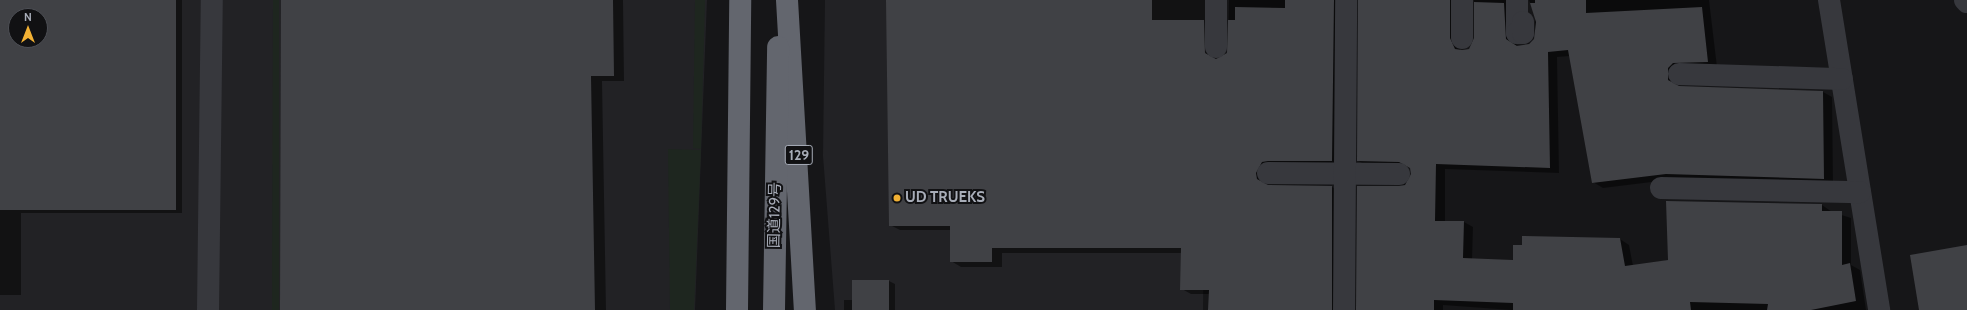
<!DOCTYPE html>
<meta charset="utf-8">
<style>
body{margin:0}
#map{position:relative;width:1967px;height:310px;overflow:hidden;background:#161618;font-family:Cabin,"Noto Sans JP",sans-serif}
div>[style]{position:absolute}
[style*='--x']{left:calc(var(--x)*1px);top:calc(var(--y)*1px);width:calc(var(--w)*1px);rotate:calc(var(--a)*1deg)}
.built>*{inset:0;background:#222225}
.green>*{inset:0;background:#1e261f}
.shadow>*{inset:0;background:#0007}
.building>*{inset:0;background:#404145;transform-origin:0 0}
.minor>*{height:22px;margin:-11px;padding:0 11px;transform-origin:11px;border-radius:11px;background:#37383d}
.highway>*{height:22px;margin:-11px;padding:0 11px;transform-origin:11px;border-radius:11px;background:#63666e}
.dots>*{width:11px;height:11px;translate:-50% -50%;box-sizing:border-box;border:2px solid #111113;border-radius:50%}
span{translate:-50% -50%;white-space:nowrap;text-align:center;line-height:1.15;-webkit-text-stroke:4px #111113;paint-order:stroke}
.shield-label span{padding:1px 3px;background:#111113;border:1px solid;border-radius:3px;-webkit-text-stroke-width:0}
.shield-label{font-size:14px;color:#a8adb8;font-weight:700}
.poi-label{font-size:15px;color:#a8adb8;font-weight:700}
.left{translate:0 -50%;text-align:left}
.street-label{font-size:15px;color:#a8adb8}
.north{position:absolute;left:8px;top:8px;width:40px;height:40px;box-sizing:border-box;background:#111113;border:1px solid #4d4f55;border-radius:50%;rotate:0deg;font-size:11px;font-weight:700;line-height:16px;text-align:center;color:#a8adb8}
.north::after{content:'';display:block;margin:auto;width:14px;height:18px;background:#f2b134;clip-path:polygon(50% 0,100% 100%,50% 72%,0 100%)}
</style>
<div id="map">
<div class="built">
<i style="clip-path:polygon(evenodd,0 0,707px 0,695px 310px,0 310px,0 0,16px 16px,40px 16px,40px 40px,16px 40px,16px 16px)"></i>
<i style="clip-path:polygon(825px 0,1207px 0,1203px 310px,835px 310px,823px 156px)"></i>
</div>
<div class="green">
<i style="clip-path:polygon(273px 0,279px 0,279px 310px,272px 310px)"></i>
<i style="clip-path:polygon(695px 0,705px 0,701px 149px,693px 148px)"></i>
<i style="clip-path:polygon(668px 149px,701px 150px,694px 310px,670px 310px)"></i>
</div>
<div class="shadow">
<i style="clip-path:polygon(evenodd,0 0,182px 0,182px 213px,21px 213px,21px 295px,0 295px,0 0,16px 16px,40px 16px,40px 40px,16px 40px,16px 16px)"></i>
<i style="clip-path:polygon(282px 0,623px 0,624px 81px,602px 81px,606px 310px,281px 310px)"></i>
<i style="clip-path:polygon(888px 0,1216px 0,1213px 54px,1216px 59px,1228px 54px,1229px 0,1345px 0,1342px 166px,1265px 179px,1267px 186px,1332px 187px,1342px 192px,1341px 310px,1210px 310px,1209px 294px,1191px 294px,1182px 289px,1182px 253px,1002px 253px,1002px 267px,961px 267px,951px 261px,951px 230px,900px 230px,890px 225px)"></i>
<i style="clip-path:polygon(1359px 0,1462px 0,1459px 6px,1460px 50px,1469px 49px,1475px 39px,1474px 0,1516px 0,1514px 39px,1517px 46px,1524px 46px,1535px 40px,1535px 15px,1529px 0,1709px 0,1717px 67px,1677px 73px,1677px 87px,1823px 92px,1832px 97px,1833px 184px,1676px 179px,1603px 188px,1593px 182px,1570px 56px,1557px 57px,1559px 173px,1445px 169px,1445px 222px,1464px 222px,1473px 227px,1472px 260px,1514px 261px,1620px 239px,1629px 245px,1633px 266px,1669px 260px,1667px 202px,1822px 205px,1832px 212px,1851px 218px,1851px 265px,1860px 270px,1866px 310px,1511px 310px,1443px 305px,1443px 310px,1358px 310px,1400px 187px,1410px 181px,1412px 174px,1410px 166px,1368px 166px,1358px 161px)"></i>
<i style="clip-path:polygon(853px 281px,889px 281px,895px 284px,895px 310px,844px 310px,844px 300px,853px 300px)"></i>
</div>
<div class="building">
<i style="clip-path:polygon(evenodd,0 0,176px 0,176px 210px,0 210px,0 0,16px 16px,40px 16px,40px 40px,16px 40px,16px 16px)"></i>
<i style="clip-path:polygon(281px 0,613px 0,614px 76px,591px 76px,595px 310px,280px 310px)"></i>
<i style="clip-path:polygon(886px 0,1152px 0,1152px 20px,1204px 20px,1205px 53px,1216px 59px,1227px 53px,1228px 20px,1235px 20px,1235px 7px,1285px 8px,1285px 0,1334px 0,1332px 161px,1268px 161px,1262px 162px,1256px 173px,1257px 179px,1268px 185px,1332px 186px,1332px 310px,1208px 310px,1209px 290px,1180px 290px,1181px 248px,992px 248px,992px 262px,950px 262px,950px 226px,889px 226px)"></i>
<i style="clip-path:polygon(1358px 0,1450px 0,1450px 38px,1455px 49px,1462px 50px,1469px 49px,1474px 38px,1474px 2px,1504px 3px,1506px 39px,1517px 46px,1529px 44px,1534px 39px,1536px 22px,1530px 3px,1535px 3px,1535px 0,1586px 0,1586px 13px,1702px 7px,1708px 62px,1673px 63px,1668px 68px,1668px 80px,1679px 86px,1823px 91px,1824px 179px,1666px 174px,1592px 183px,1568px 50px,1548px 52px,1550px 168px,1436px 164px,1435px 221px,1464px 221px,1463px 258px,1513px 260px,1513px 245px,1522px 245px,1522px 236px,1620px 238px,1625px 266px,1668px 260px,1666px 201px,1822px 204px,1822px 211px,1842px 211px,1842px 265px,1850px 263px,1856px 301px,1811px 310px,1767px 310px,1768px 304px,1690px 302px,1691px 310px,1513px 310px,1513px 303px,1434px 300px,1434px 310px,1356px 310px,1357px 186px,1399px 186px,1405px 185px,1411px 174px,1410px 168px,1399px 162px,1357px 161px)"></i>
<i style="clip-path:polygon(1967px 245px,1967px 310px,1919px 310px,1910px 255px)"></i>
<i style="left:852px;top:280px;width:37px;height:30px"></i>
</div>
<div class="minor">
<i style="--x:1216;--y:0;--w:47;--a:90"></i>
<i style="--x:1462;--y:0;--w:38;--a:90"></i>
<i style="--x:1517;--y:0;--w:33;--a:90"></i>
<i style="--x:1517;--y:33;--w:6;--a:0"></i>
<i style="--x:1523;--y:33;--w:11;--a:-90"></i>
<i style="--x:1829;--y:0;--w:314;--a:80.8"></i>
<i style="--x:1965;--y:0;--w:3;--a:45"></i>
<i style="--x:1679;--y:74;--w:163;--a:1.8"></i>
<i style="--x:1268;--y:173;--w:131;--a:0.4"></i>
<i style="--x:1661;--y:188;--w:199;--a:1.2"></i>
<i style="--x:208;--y:310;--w:310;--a:-89.3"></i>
<i style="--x:1344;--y:310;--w:310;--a:-89.6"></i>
</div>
<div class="highway">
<i style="--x:787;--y:0;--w:311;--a:86.7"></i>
<i style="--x:737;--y:310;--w:310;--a:-89.4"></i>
<i style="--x:774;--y:310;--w:263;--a:-89.1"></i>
</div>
<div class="dots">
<i style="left:897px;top:198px;background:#f2b134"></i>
</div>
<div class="shield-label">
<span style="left:799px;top:155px">129</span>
</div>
<div class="poi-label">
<span class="left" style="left:905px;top:198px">UD TRUEKS</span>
</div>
<div class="street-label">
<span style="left:775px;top:215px;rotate:-89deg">国道129号</span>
</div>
<div class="north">N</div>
</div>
